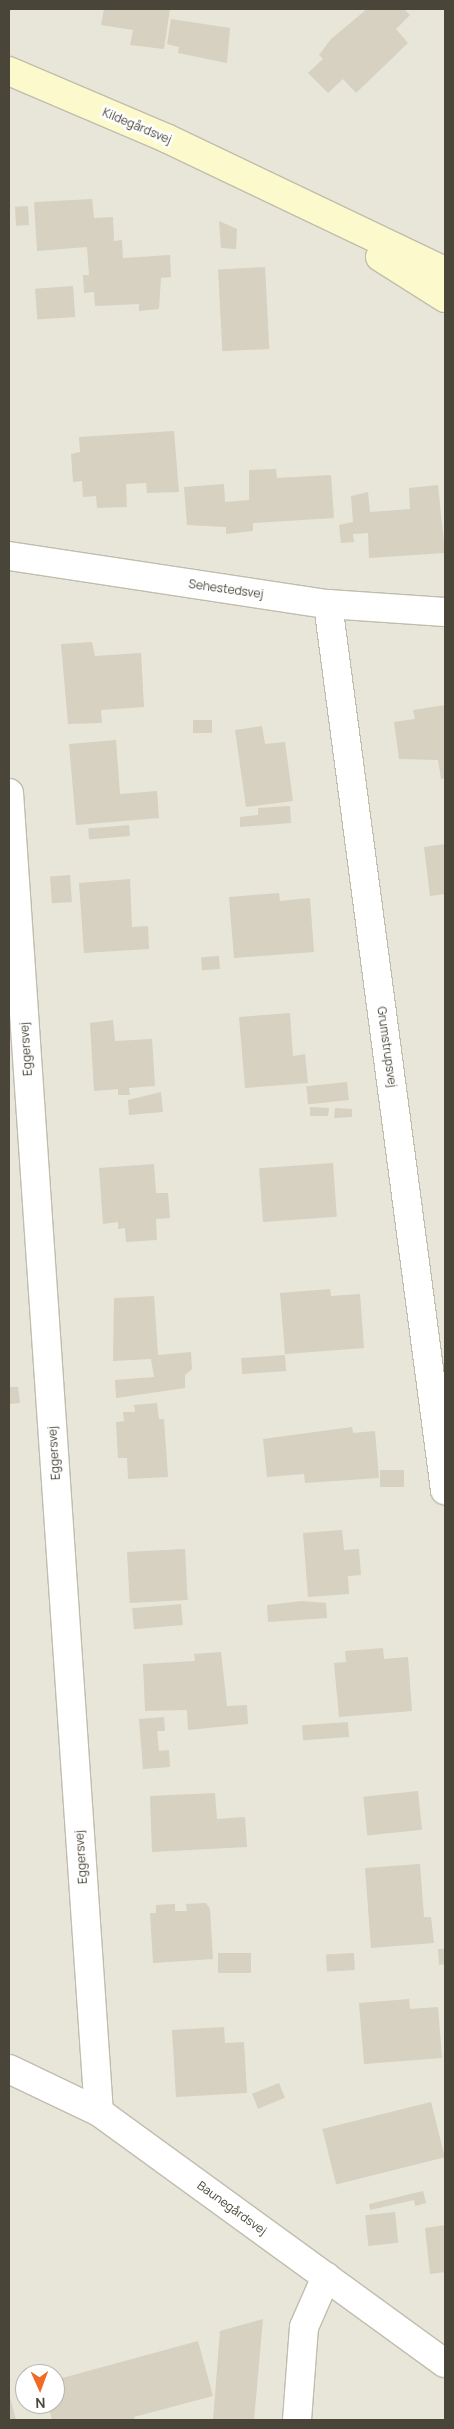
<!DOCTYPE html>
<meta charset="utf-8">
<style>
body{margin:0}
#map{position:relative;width:454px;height:2429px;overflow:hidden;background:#f5f3eb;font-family:Manrope,sans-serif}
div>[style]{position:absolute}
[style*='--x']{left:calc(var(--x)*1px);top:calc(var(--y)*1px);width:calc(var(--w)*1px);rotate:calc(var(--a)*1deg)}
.residential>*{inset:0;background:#e8e6d9}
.building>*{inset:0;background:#d6d1c0;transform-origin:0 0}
.roads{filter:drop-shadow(1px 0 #c0bdad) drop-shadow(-1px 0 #c0bdad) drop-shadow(0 1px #c0bdad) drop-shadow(0 -1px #c0bdad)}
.street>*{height:28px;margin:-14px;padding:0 14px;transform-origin:14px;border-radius:14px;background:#fff}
.secondary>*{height:28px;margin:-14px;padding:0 14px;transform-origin:14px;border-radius:14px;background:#fcfacd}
span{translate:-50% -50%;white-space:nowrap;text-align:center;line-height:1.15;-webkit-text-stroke:5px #fff;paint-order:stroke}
.street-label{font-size:12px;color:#494539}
.frame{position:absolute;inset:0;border:10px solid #494539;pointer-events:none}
.north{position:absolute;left:15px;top:2364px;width:50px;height:50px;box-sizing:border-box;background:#fff;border:1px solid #b6b5b0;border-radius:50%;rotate:178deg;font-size:14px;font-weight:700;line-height:20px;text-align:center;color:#494539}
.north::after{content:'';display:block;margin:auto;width:18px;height:22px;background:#f06b26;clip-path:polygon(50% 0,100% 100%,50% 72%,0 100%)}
</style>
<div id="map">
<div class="residential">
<i style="clip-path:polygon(evenodd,9px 9px,445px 9px,445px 2420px,9px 2420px,9px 9px,25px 2374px,55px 2374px,55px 2404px,25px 2404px,25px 2374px)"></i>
</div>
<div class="building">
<i style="clip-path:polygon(104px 9px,170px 9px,164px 49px,130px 45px,133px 30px,101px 25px)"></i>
<i style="clip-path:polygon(367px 9px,404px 9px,410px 15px,396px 29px,408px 43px,356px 93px,343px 79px,328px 93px,308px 73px,323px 59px,319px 55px,331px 39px)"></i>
<i style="clip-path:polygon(171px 19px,230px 28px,227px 63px,178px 53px,179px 47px,167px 44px)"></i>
<i style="clip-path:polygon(92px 199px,94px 218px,113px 217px,114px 241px,122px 240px,123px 258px,170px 255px,171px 277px,161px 278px,159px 309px,139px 311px,139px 304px,95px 306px,94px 292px,84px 293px,83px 275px,89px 275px,87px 247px,37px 251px,34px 202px)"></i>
<i style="left:28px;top:206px;width:19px;height:13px;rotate:87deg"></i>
<i style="clip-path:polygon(219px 221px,237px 229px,236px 249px,221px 248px)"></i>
<i style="left:265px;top:267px;width:82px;height:47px;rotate:87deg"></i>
<i style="left:73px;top:286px;width:31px;height:38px;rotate:86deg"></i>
<i style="clip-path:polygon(174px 431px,179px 492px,147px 493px,146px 483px,126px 484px,127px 507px,97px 508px,96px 496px,83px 497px,82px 481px,73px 482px,71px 454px,80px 452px,79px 437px)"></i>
<i style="clip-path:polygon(276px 469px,277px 478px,331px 475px,334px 518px,253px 523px,253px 531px,226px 534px,226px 527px,187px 525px,184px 487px,224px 484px,225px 502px,249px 500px,249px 470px)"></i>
<i style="clip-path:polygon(438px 485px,445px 553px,369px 558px,368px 533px,353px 534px,354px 542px,341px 543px,339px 525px,353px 522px,351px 496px,368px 492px,370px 512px,410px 509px,409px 488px)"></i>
<i style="clip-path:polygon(92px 642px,95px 656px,141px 653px,144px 707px,101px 710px,102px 723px,68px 724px,61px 644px)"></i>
<i style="clip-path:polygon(445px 705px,445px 778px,441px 779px,438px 760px,399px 759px,394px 722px,415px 719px,413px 710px)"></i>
<i style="left:193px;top:720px;width:19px;height:13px"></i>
<i style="clip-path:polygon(262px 726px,265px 744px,285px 742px,293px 801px,246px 807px,235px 730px)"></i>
<i style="clip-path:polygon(116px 740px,120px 794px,157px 791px,159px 818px,76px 825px,69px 744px)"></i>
<i style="clip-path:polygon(290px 806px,291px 823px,240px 827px,240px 817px,258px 815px,258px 808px)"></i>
<i style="left:129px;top:825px;width:11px;height:41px;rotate:85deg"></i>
<i style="clip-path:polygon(445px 844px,445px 894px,430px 896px,424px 847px)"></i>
<i style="left:70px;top:875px;width:27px;height:20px;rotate:86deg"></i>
<i style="clip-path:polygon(130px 879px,132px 927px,148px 926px,149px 949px,84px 953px,79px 883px)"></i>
<i style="clip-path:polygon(279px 893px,280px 901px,310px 898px,314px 952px,234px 958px,229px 897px)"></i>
<i style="left:219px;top:956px;width:13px;height:18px;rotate:86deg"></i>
<i style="clip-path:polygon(290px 1013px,293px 1056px,305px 1054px,308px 1083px,245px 1088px,239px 1017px)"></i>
<i style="clip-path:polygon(113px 1020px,115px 1041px,152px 1039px,155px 1086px,129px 1088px,130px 1095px,118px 1095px,118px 1089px,94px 1091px,90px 1023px)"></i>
<i style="left:347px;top:1082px;width:18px;height:41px;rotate:84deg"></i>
<i style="clip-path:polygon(161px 1092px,163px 1112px,129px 1115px,128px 1100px)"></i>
<i style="clip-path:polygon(310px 1107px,329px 1108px,328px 1116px,310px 1116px)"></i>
<i style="clip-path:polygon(335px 1108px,352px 1109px,352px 1117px,334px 1118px)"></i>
<i style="left:333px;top:1163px;width:54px;height:74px;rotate:86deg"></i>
<i style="clip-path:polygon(154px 1164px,156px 1193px,168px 1193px,170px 1218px,156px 1219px,157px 1240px,126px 1242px,125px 1228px,118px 1229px,118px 1222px,103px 1224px,99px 1168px)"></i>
<i style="clip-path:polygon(330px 1289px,331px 1296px,360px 1294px,364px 1348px,285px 1354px,280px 1293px)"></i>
<i style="clip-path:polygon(154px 1296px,158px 1355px,191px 1352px,192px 1369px,185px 1375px,185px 1388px,116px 1398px,115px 1380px,154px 1377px,151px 1359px,113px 1361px,114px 1298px)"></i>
<i style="left:285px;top:1355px;width:16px;height:44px;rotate:86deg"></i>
<i style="clip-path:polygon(9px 1387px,18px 1387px,20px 1403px,9px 1404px)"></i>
<i style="clip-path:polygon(157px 1403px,159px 1419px,164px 1419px,168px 1477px,128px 1479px,127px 1458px,118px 1458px,116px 1422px,124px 1421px,123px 1412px,135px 1412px,134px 1405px)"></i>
<i style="clip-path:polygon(352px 1427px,353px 1433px,375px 1431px,379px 1478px,305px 1483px,304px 1474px,267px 1477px,263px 1439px)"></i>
<i style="left:404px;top:1470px;width:17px;height:24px;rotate:90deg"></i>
<i style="clip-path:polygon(342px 1530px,344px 1550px,359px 1549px,361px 1575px,348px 1576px,349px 1594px,308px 1597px,303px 1533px)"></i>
<i style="left:185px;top:1549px;width:51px;height:58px;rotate:87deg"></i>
<i style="clip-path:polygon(302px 1601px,326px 1603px,327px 1618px,268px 1622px,267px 1605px)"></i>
<i style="left:181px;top:1604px;width:21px;height:49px;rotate:85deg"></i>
<i style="clip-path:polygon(383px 1648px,384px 1659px,408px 1657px,412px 1711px,339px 1717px,334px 1663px,346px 1662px,345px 1651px)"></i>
<i style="clip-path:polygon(221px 1652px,227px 1706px,247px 1705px,248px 1724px,188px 1730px,187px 1710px,145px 1711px,143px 1664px,195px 1661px,194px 1654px)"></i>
<i style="clip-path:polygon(164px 1717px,165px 1731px,157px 1731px,159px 1751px,169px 1750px,170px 1767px,143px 1769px,139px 1719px)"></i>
<i style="left:348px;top:1722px;width:15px;height:46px;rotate:86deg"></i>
<i style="left:418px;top:1791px;width:39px;height:55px;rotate:84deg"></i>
<i style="clip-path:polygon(215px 1793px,217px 1819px,245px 1817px,247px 1847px,152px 1852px,150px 1796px)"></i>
<i style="clip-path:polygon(420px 1864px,424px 1917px,431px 1917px,434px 1943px,371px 1948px,365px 1868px)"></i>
<i style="clip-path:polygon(206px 1903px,210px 1909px,213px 1959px,153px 1963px,150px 1913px,156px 1913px,156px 1905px,175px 1904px,175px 1911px,187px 1911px,186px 1904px)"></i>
<i style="clip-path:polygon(438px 1949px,445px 1949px,445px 1964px,439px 1965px)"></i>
<i style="left:251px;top:1953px;width:20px;height:33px;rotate:90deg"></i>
<i style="left:354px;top:1953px;width:17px;height:28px;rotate:87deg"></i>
<i style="clip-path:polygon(409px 1999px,410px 2009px,438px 2007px,442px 2058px,364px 2064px,359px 2003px)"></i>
<i style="clip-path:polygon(224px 2027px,225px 2043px,244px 2042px,247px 2093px,176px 2097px,172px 2030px)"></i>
<i style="left:279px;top:2083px;width:16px;height:29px;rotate:68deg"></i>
<i style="left:431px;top:2102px;width:57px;height:112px;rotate:76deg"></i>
<i style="clip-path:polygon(423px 2191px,426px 2203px,415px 2206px,414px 2200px,370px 2210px,369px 2204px)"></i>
<i style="left:395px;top:2212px;width:31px;height:30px;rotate:84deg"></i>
<i style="clip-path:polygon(445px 2225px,445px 2272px,430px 2274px,425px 2228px)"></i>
<i style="clip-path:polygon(263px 2319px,254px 2420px,213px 2420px,220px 2331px)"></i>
<i style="clip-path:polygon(198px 2341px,213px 2396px,134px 2417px,135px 2420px,52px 2420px,48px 2404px,55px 2404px,55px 2380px)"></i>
<i style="clip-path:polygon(9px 2394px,16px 2420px,9px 2420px)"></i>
</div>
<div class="roads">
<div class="street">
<i style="--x:9;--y:556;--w:323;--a:8.6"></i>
<i style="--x:328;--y:604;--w:117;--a:3.9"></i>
<i style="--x:328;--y:604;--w:894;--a:82.48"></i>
<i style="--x:9;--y:793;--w:1322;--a:86.1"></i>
<i style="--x:9;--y:2069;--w:100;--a:25.5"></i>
<i style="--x:99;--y:2112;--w:427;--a:36"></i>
<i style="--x:297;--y:2420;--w:93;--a:-85.7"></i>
<i style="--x:304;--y:2327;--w:55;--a:-66.3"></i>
</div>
<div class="secondary">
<i style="--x:9;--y:71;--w:171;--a:23.1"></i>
<i style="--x:166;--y:138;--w:309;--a:25.5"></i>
<i style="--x:380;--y:257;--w:77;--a:32.2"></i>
</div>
</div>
<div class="street-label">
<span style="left:137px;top:126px;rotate:23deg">Kildegårdsvej</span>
<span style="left:226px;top:589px;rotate:8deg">Sehestedsvej</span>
<span style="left:387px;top:1047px;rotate:82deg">Grumstrupsvej</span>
<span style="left:26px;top:1049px;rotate:-94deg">Eggersvej</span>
<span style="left:54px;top:1453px;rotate:-94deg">Eggersvej</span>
<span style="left:81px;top:1857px;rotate:-94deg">Eggersvej</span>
<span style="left:232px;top:2208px;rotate:36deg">Baunegårdsvej</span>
</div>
<div class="frame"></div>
<div class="north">N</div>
</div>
